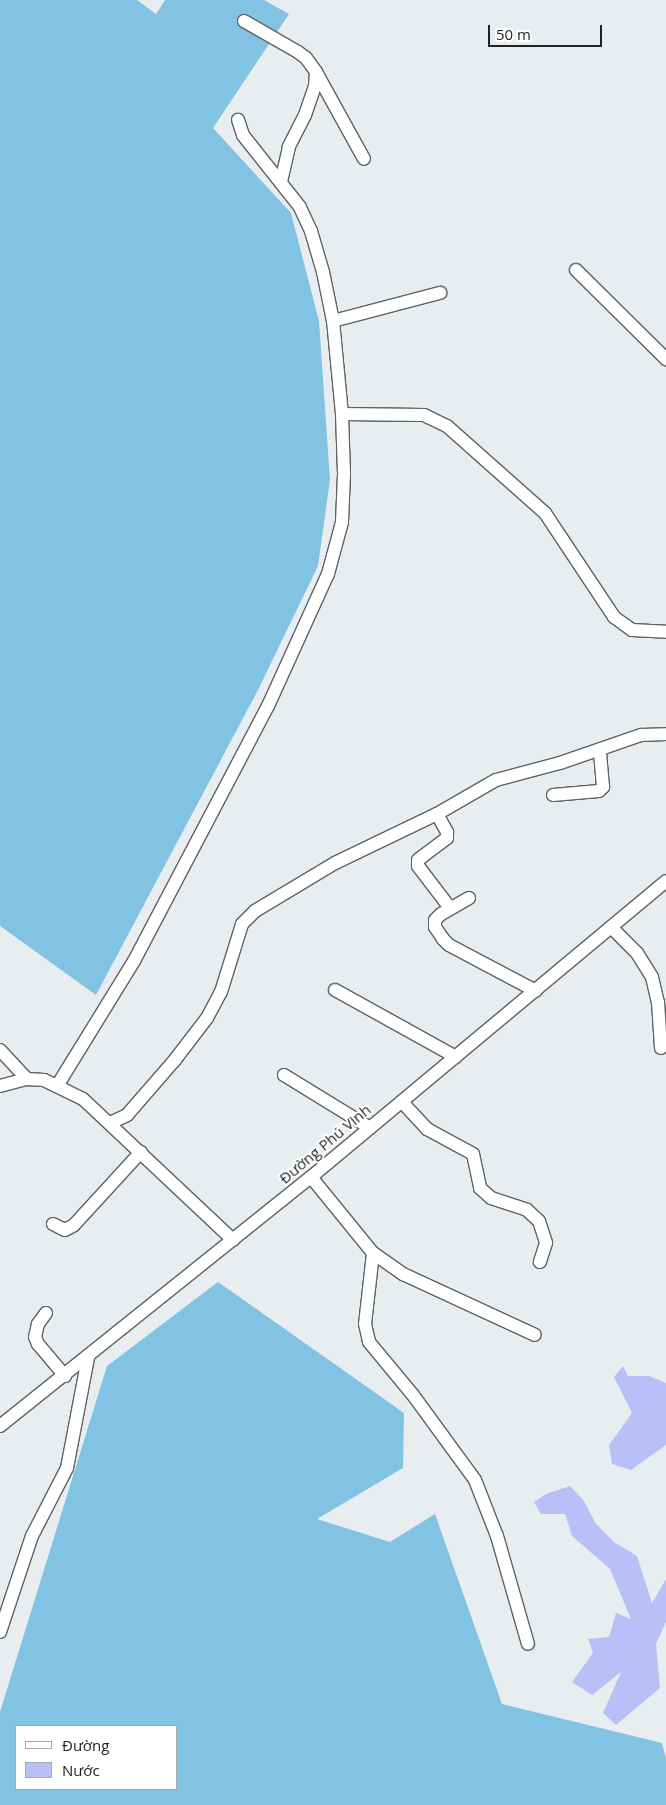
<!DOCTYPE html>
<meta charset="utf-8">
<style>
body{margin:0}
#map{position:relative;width:666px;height:1805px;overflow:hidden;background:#e8edf0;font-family:"Open Sans",sans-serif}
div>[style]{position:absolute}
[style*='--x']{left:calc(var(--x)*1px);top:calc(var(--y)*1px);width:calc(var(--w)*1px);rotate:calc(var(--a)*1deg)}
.forest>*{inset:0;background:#82c3e3}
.water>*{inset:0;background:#b9c0f8}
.roads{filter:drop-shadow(1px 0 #5e6265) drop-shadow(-1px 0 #5e6265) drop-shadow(0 1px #5e6265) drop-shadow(0 -1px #5e6265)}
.street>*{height:12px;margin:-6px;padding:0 6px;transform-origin:6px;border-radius:6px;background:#fff}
span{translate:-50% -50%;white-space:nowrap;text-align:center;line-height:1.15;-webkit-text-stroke:4px #fff;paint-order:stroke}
.street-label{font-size:15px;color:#212324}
.legend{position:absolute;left:15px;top:1725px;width:162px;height:65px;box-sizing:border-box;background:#fff;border:1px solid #a6a7a7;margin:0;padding:6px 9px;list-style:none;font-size:15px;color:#212324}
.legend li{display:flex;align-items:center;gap:10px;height:25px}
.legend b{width:25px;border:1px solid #a6a7a7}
.scale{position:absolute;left:488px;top:25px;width:114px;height:22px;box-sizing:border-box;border:2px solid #212324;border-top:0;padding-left:6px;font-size:15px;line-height:18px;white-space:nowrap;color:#212324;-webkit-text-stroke:4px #fff;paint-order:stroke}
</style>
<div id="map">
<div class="forest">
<i style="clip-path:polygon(0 0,137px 0,156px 14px,165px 0,264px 0,289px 14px,213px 128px,291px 213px,319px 321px,330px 480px,318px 566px,258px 690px,96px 995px,0 926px)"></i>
<i style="clip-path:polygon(evenodd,218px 1282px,404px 1413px,403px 1468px,317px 1519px,390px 1542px,435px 1514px,502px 1704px,662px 1743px,666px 1759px,666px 1805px,0 1805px,0 1712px,107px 1366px,218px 1282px,176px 1726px,176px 1789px,16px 1789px,16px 1726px,176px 1726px)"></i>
</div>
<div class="water">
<i style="clip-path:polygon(623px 1366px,628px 1376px,649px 1376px,666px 1383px,666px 1445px,631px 1470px,612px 1464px,609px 1445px,632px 1413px,614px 1377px)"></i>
<i style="clip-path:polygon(570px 1486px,584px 1501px,596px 1524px,614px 1542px,637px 1556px,652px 1603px,666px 1579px,666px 1622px,656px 1644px,660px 1688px,616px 1725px,603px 1713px,621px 1672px,592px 1695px,572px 1682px,593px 1653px,588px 1639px,609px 1637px,616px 1613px,631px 1619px,610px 1569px,572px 1536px,565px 1514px,541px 1514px,534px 1502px,546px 1494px)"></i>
</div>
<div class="roads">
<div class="street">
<i style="--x:244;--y:21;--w:62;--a:29.9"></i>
<i style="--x:298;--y:52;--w:10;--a:37"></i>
<i style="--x:306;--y:58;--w:17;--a:54"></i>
<i style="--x:316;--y:72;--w:14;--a:94"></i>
<i style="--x:315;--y:86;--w:31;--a:109"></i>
<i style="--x:305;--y:115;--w:36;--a:117"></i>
<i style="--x:289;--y:147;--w:35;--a:103"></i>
<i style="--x:316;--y:72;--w:99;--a:61.1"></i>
<i style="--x:576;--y:270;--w:127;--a:44.7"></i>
<i style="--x:333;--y:321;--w:111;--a:-14.7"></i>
<i style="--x:342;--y:414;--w:82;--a:0.7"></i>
<i style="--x:424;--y:415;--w:25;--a:26"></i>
<i style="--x:447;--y:426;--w:131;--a:41.6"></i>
<i style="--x:545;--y:513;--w:125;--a:56.4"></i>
<i style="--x:614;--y:617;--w:22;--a:36"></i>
<i style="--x:632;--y:630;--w:34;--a:3"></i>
<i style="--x:553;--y:795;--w:46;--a:-5"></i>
<i style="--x:599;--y:791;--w:6;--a:-45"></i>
<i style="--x:603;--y:787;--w:38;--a:-95"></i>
<i style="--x:437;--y:814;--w:21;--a:61"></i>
<i style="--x:447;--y:832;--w:6;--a:90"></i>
<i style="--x:447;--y:838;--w:30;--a:143"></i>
<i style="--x:423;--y:856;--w:6;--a:141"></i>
<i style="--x:418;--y:860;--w:6;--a:90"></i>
<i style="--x:418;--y:866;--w:53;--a:52.7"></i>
<i style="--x:469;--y:898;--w:32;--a:150"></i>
<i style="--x:441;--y:914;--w:8;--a:135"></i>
<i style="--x:435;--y:920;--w:7;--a:90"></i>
<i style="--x:435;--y:927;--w:14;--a:56"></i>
<i style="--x:443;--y:939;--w:8;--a:45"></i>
<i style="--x:449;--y:945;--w:98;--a:27.9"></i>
<i style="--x:611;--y:927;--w:37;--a:45"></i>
<i style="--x:637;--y:953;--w:28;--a:58"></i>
<i style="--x:652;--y:977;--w:26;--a:77"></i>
<i style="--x:658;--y:1002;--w:46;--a:86.3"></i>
<i style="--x:335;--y:990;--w:138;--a:29"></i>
<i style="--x:0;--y:1050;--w:40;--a:47"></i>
<i style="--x:284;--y:1075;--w:101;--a:31.6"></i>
<i style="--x:0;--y:1086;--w:28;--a:-15"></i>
<i style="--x:27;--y:1079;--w:17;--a:3"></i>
<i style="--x:44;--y:1080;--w:43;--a:26"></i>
<i style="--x:83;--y:1099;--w:206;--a:43.2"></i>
<i style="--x:57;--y:1086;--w:147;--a:-58.4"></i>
<i style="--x:134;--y:961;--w:288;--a:-62.3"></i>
<i style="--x:268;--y:706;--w:145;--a:-65.6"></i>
<i style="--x:328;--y:574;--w:54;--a:-74.9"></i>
<i style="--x:342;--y:522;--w:48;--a:-87.6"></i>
<i style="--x:344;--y:474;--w:60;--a:-91.9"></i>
<i style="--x:342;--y:414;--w:93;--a:-95.5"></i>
<i style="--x:333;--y:321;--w:50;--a:-101.5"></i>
<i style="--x:323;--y:272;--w:43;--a:-106.3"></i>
<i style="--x:311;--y:231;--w:26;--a:-115"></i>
<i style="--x:300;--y:207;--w:92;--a:-128.4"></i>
<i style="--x:243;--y:135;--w:16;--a:-108"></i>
<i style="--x:402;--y:1102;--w:37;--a:47"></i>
<i style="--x:427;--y:1129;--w:52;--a:28.5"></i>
<i style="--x:473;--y:1154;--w:35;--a:78"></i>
<i style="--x:480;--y:1188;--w:15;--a:42"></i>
<i style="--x:491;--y:1198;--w:38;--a:18"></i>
<i style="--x:527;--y:1210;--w:16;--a:43"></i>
<i style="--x:539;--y:1221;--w:23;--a:72"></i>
<i style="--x:546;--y:1243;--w:20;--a:108"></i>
<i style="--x:110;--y:1123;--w:19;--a:-25"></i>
<i style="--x:127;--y:1115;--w:72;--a:-49"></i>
<i style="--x:174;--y:1061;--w:54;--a:-52.5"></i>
<i style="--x:207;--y:1018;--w:30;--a:-62"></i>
<i style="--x:221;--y:992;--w:71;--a:-72.8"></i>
<i style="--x:242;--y:924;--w:18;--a:-45"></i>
<i style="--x:255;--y:911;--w:93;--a:-31"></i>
<i style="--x:335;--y:863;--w:113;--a:-25.7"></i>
<i style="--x:437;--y:814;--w:68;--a:-30"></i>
<i style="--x:496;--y:780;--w:66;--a:-14.9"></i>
<i style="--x:560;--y:763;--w:86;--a:-19.1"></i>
<i style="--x:641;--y:735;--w:25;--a:-2"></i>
<i style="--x:311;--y:1177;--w:98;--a:50.8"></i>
<i style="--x:373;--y:1253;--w:37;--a:35"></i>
<i style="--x:403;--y:1274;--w:145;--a:24.8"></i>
<i style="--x:53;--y:1224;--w:13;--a:27"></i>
<i style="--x:65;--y:1230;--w:10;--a:-29"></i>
<i style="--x:74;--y:1225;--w:99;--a:-47.5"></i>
<i style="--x:373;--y:1253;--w:71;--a:96.4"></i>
<i style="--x:365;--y:1324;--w:18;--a:77"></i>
<i style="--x:369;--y:1342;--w:69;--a:50.3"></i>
<i style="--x:413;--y:1395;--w:105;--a:53.9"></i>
<i style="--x:475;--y:1480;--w:60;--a:68.6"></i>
<i style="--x:497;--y:1536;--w:112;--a:74"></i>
<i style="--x:46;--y:1313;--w:14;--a:126"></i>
<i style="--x:38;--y:1324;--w:13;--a:103"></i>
<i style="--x:35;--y:1337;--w:8;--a:67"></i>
<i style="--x:38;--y:1344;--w:42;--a:49.8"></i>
<i style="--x:0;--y:1426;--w:398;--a:-38.7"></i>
<i style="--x:311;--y:1177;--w:462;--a:-39.8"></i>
<i style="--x:0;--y:1632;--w:101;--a:-71.6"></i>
<i style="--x:32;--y:1536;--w:76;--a:-62.8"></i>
<i style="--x:67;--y:1468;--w:112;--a:-79.2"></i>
</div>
</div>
<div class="street-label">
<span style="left:325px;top:1144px;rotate:-40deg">Đường Phú Vinh</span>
</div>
<ul class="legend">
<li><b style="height:6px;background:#fff"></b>Đường</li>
<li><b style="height:14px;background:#b9c0f8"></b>Nước</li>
</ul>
<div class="scale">50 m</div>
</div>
